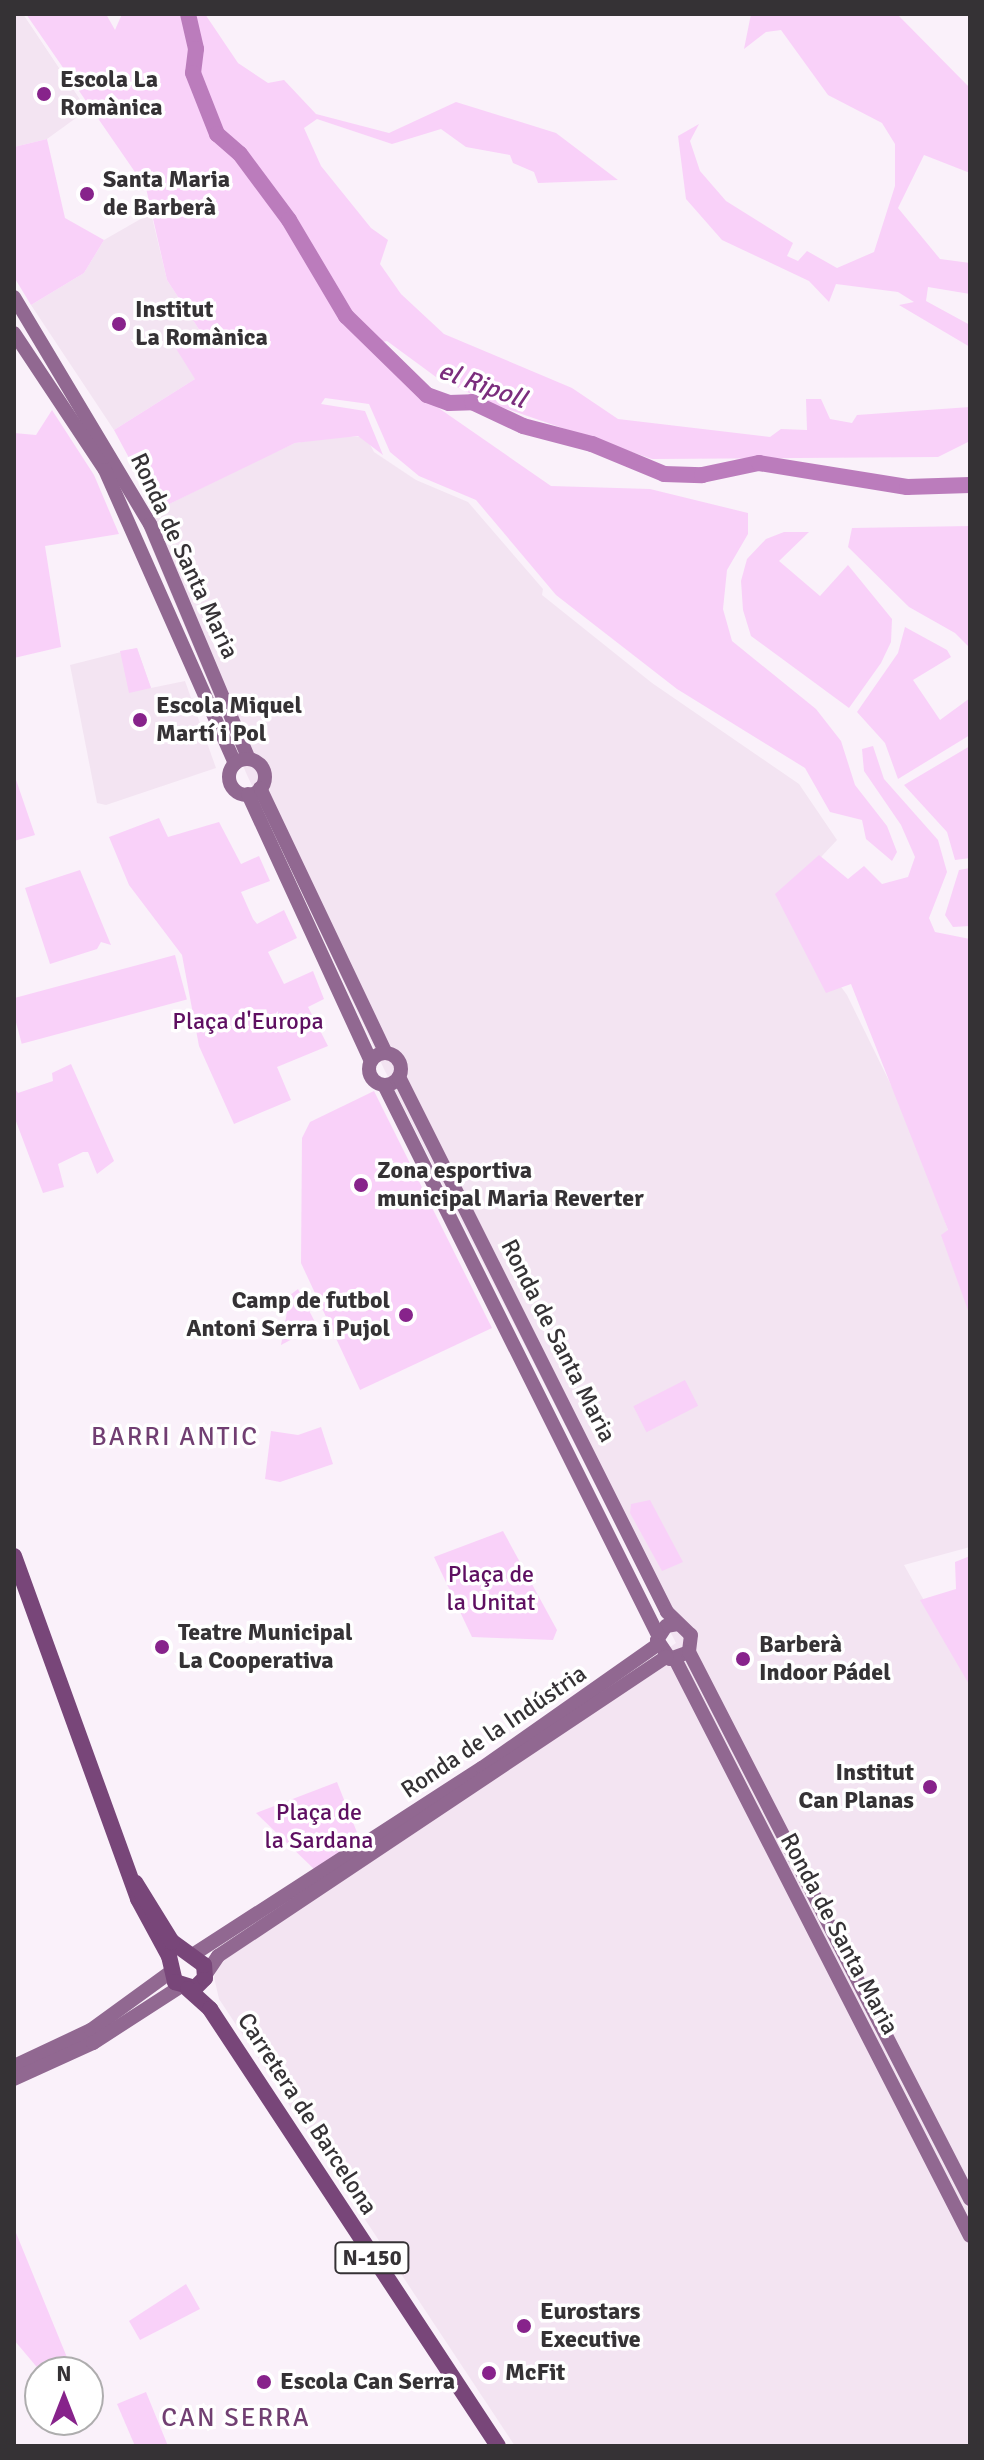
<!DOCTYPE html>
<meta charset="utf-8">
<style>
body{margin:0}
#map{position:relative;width:984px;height:2460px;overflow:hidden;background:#faf1fa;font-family:Signika,sans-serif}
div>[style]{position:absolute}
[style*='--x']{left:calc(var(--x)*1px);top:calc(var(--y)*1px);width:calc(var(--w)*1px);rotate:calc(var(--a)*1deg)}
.built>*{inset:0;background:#f3e4f2}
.green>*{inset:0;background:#f9d1f9;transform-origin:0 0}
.river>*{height:16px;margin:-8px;padding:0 8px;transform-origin:8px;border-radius:8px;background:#bb7cbc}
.secondary>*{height:14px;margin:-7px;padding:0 7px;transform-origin:7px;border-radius:7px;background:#916891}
.secondary>.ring{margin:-7px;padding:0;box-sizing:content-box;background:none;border:14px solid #916891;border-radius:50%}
.primary>*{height:16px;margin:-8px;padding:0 8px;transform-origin:8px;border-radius:8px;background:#784679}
.dots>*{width:22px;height:22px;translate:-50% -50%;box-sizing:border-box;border:4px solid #fff;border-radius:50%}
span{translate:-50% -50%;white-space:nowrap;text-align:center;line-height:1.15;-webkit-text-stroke:7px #fff;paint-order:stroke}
.shield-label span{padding:2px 6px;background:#fff;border:2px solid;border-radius:6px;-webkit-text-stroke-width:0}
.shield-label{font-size:22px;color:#353235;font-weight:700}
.poi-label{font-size:24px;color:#353235;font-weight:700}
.left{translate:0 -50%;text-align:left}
.right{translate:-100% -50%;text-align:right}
.street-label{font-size:24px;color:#353235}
.park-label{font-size:24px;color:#5e0f61}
.water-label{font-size:26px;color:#7b2e7d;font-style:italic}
.neighbourhood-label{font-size:26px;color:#713f72;letter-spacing:2px}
.frame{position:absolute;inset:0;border:16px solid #353235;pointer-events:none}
.north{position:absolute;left:24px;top:2356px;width:80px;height:80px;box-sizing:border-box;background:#fff;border:2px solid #aeadae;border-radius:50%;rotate:0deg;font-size:22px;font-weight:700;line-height:32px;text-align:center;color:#353235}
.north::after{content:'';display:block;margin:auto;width:28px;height:36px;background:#87238b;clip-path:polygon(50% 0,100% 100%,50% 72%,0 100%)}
</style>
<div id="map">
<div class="built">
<i style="clip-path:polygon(14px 14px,23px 14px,87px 110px,47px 139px,14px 147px)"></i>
<i style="clip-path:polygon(151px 213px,167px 280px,200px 331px,195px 379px,114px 430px,31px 305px,84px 273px,104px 240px)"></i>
<i style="clip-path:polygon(342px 436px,366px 437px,374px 452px,416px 480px,468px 502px,543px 589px,542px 595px,652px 683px,799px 784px,837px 840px,779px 902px,847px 995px,914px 1132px,970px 1294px,970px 1547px,904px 1565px,970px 1682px,970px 2446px,515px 2446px,219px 1999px,214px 1977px,221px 1959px,676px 1643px,384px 1069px,247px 775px,144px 529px,157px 510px,260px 459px,295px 443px)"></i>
<i style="clip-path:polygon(137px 648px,151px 688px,185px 681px,216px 768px,106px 805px,97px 803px,70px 665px)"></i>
</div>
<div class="green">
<i style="clip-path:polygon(26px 14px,106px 14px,115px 30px,122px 14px,205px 14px,238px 63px,268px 83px,284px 80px,316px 114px,389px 133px,456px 102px,556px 133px,618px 180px,538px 183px,534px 172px,513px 163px,510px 155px,466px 147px,441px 129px,392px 144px,317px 119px,304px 128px,321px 166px,371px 228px,388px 240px,380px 264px,401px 294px,444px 334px,572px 388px,618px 419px,770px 437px,781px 429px,807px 430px,806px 399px,821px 399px,830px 419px,852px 423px,857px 415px,970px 407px,970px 441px,938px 457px,652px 459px,490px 403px,436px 377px,387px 341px,371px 345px,427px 400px,551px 486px,650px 489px,748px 513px,748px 534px,727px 570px,723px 609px,732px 641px,816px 709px,841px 741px,855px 785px,887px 826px,897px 852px,892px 861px,866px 839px,862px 820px,830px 812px,805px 768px,677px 689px,556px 595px,476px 500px,419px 476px,390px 452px,369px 404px,325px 398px,321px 404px,365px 411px,383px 455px,358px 436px,295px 443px,157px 510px,114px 430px,195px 379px,175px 347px,200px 331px,167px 280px,146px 188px)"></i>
<i style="clip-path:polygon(751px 14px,897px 14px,970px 88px,970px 173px,924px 155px,898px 208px,940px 259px,970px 263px,970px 294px,928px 287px,926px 301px,970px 325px,970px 347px,899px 305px,914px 302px,898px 292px,836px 284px,829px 302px,809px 281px,722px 240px,686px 199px,678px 136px,699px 124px,690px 141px,700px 171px,726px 201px,793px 243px,787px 256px,798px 261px,807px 251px,837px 268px,874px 252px,895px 186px,895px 144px,882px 123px,828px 95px,781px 30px,766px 32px,744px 49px)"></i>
<i style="clip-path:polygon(47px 139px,65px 218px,104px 240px,84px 273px,31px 305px,14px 277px,14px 147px)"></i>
<i style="clip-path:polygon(52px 410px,94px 475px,119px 534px,45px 546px,61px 647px,14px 658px,14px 433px,36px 435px)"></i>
<i style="clip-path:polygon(970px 526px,970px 648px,955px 633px,909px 607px,848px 547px,852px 528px)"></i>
<i style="clip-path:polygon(784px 532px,809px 532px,779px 561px,820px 596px,848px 565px,892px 619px,891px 642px,881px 663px,849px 708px,751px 636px,743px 610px,741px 581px,747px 559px,766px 539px)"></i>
<i style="clip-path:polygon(905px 627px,947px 650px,951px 657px,913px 680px,940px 720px,970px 698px,970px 735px,898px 779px,885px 743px,857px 712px,898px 653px)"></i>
<i style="clip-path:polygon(137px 648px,151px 688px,129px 693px,120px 651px)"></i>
<i style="clip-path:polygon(873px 746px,884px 779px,938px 840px,947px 872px,929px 918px,935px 932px,970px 939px,970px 1316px,941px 1235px,948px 1230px,851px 984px,826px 993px,775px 894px,819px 855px,848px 879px,864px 866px,882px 884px,908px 877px,915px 857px,901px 825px,864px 771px,862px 749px)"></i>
<i style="clip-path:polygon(970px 746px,970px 858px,955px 860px,947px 832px,904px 785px)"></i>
<i style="clip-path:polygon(14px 774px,35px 835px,14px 841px)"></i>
<i style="clip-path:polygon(159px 818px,168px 837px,219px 822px,241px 864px,259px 856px,270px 881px,241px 892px,253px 919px,257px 924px,284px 910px,297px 938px,268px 952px,284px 984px,313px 971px,324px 999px,308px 1007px,328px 1046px,277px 1067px,291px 1100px,234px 1124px,199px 1046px,182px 955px,129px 885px,109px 837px)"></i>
<i style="clip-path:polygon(970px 868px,970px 926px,953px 927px,945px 915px,959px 870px)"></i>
<i style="clip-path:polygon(80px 870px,111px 945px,101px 942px,97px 949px,50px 964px,25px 888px)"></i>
<i style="left:175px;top:955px;width:46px;height:171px;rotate:75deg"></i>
<i style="clip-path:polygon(71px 1064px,114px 1161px,97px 1174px,88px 1152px,83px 1152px,58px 1164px,64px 1187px,43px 1193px,14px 1116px,14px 1087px,18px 1093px,53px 1081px,52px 1073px)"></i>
<i style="clip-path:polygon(374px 1091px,492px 1328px,360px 1390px,301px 1263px,302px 1138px,310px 1122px)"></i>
<i style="clip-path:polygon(298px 1289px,317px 1326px,281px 1345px,290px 1295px)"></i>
<i style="left:685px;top:1380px;width:29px;height:58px;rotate:63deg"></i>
<i style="clip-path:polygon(321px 1427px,333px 1464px,280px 1482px,265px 1479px,271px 1431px,298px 1435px)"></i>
<i style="clip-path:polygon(650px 1500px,683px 1562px,662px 1571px,630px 1513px,631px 1504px)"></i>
<i style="clip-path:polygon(503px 1531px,557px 1630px,553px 1640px,472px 1637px,434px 1557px)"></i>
<i style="clip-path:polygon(970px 1556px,970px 1686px,920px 1600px,956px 1589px,955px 1562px)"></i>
<i style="clip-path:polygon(337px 1782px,360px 1840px,315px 1870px,256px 1813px)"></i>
<i style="clip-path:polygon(14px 2228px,73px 2372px,41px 2372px,14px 2340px)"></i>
<i style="clip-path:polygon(186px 2284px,200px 2309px,140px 2340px,129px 2321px)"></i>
<i style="clip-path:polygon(146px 2392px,168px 2446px,135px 2446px,117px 2404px)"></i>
</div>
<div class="river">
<i style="--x:188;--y:14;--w:36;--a:77"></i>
<i style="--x:196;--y:49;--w:24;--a:97"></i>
<i style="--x:193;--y:73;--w:66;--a:68.5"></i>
<i style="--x:217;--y:134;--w:30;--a:41"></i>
<i style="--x:240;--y:154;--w:82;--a:53.4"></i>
<i style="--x:289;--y:220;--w:112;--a:59.3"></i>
<i style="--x:346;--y:316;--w:113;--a:44.3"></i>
<i style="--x:427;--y:395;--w:23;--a:20"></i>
<i style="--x:449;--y:403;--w:23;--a:-2"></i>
<i style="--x:472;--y:402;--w:56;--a:25.2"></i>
<i style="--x:523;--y:426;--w:71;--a:14.6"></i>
<i style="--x:592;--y:444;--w:78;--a:22.6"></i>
<i style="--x:664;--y:474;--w:38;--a:2"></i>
<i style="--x:702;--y:475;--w:58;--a:-11.9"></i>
<i style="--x:759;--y:463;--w:150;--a:9.2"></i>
<i style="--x:907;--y:487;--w:63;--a:-1.8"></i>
</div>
<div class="secondary">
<i style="--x:14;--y:297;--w:265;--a:59.1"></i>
<i style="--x:150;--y:524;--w:255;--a:67.2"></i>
<i style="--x:14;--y:333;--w:164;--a:56.4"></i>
<i style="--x:105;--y:470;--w:321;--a:66.1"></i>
<i class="ring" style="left:229px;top:759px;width:22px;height:22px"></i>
<i style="--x:260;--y:788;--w:293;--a:64.6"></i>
<i style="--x:248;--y:794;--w:294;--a:65.3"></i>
<i class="ring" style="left:369px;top:1053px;width:18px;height:18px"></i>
<i style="--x:399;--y:1077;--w:598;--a:63.39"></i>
<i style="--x:667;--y:1612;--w:33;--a:44"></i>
<i style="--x:691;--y:1635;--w:17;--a:97"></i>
<i style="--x:689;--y:1652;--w:20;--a:160"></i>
<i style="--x:670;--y:1659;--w:23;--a:-124"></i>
<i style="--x:657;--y:1640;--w:17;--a:-57"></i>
<i style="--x:666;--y:1626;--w:12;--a:-9"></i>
<i style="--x:384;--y:1085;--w:614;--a:63.52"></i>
<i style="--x:689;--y:1652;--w:615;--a:62.81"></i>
<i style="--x:675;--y:1659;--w:648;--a:62.92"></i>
<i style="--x:191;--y:1956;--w:346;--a:-32.9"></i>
<i style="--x:482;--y:1768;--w:214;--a:-35.1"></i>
<i style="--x:206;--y:1974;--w:22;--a:-56"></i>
<i style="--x:218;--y:1956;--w:539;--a:-33.72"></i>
<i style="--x:14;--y:2066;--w:85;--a:-25.1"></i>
<i style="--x:91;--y:2030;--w:100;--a:-36.1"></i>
<i style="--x:14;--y:2079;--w:87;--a:-24.5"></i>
<i style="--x:93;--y:2043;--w:103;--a:-32.8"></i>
</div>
<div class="primary">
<i style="--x:14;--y:1556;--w:365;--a:70.1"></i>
<i style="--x:138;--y:1899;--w:65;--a:61.5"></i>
<i style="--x:169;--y:1956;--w:27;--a:77"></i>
<i style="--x:175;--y:1982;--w:21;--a:17"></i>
<i style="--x:195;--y:1988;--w:14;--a:-45"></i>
<i style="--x:205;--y:1978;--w:13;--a:-94"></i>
<i style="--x:204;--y:1965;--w:39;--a:-144"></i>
<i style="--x:172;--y:1942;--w:70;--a:-121.7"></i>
<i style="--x:188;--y:1989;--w:30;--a:42"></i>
<i style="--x:210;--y:2009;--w:523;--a:56.61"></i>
</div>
<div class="dots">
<i style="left:44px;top:94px;background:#87238b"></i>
<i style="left:87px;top:194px;background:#87238b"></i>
<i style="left:119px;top:324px;background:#87238b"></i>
<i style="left:140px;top:720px;background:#87238b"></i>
<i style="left:361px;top:1185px;background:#87238b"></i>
<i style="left:406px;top:1315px;background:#87238b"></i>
<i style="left:162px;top:1647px;background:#87238b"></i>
<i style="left:743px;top:1659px;background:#87238b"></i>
<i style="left:930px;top:1787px;background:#87238b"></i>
<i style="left:524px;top:2326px;background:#87238b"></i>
<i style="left:489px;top:2373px;background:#87238b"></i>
<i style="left:264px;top:2382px;background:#87238b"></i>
</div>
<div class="shield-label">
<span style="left:372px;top:2258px">N-150</span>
</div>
<div class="poi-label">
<span class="left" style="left:60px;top:94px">Escola La<br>Romànica</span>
<span class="left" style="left:103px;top:194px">Santa Maria<br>de Barberà</span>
<span class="left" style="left:135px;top:324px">Institut<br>La Romànica</span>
<span class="left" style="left:156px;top:720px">Escola Miquel<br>Martí i Pol</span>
<span class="left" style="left:377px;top:1185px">Zona esportiva<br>municipal Maria Reverter</span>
<span class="right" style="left:390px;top:1315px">Camp de futbol<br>Antoni Serra i Pujol</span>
<span class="left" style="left:178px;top:1647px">Teatre Municipal<br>La Cooperativa</span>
<span class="left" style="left:759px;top:1659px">Barberà<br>Indoor Pádel</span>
<span class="right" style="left:914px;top:1787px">Institut<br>Can Planas</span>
<span class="left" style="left:540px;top:2326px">Eurostars<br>Executive</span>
<span class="left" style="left:505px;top:2373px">McFit</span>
<span class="left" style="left:280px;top:2382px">Escola Can Serra</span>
</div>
<div class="street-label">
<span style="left:184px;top:556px;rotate:65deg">Ronda de Santa Maria</span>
<span style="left:558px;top:1341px;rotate:63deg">Ronda de Santa Maria</span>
<span style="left:494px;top:1732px;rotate:-34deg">Ronda de la Indústria</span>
<span style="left:839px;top:1934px;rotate:62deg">Ronda de Santa Maria</span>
<span style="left:307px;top:2114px;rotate:57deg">Carretera de Barcelona</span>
</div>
<div class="park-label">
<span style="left:248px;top:1022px">Plaça d'Europa</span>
<span style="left:491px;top:1589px">Plaça de<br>la Unitat</span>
<span style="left:319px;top:1827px">Plaça de<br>la Sardana</span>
</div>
<div class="water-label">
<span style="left:482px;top:386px;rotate:20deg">el Ripoll</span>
</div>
<div class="neighbourhood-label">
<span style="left:175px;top:1438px">BARRI ANTIC</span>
<span style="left:236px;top:2419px">CAN SERRA</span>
</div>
<div class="frame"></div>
<div class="north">N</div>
</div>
